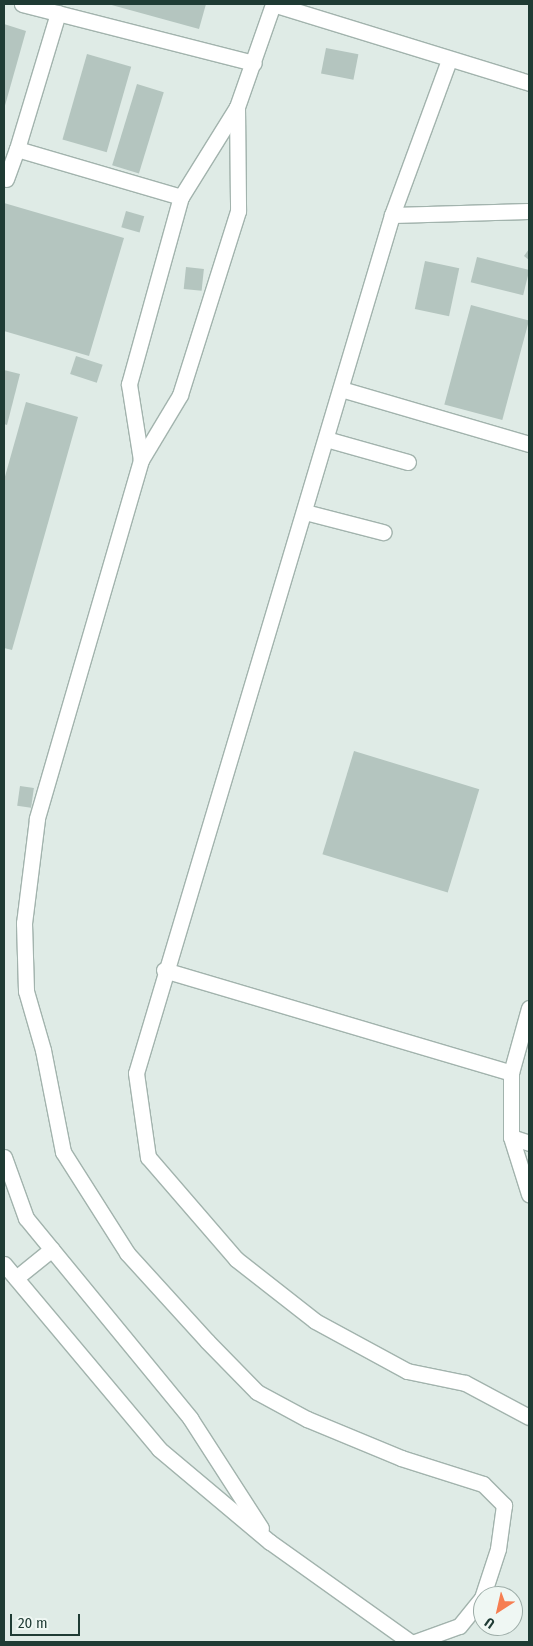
<!DOCTYPE html>
<style>
body{margin:0}
#map{position:relative;width:533px;height:1646px;overflow:hidden;background:#dfebe6;font-family:"Fira Sans Condensed",sans-serif}
div>[style]{position:absolute}
[style*='--x']{left:calc(var(--x)*1px);top:calc(var(--y)*1px);width:calc(var(--w)*1px);rotate:calc(var(--a)*1deg)}
.building>*{inset:0;background:#b4c5bf;transform-origin:0 0}
.roads{filter:drop-shadow(1px 0 #a2b3ad) drop-shadow(-1px 0 #a2b3ad) drop-shadow(0 1px #a2b3ad) drop-shadow(0 -1px #a2b3ad)}
.minor>*{height:15px;margin:-7.5px;padding:0 7.5px;transform-origin:7.5px;border-radius:7.5px;background:#fff}
span{translate:-50% -50%;white-space:nowrap;text-align:center;line-height:1.15;-webkit-text-stroke:4.5px #eff7f3;paint-order:stroke}
.frame{position:absolute;inset:0;border:5px solid #1f3b34;pointer-events:none}
.north{position:absolute;left:473px;top:1586px;width:50px;height:50px;box-sizing:border-box;background:#eff7f3;border:1px solid #9caca7;border-radius:50%;rotate:215deg;font-size:14px;font-weight:700;line-height:20px;text-align:center;color:#1f3b34}
.north::after{content:'';display:block;margin:auto;width:18px;height:22px;background:#f67e51;clip-path:polygon(50% 0,100% 100%,50% 72%,0 100%)}
.scale{position:absolute;left:10px;top:1614px;width:70px;height:22px;box-sizing:border-box;border:2px solid #1f3b34;border-top:0;padding-left:6px;font-size:15px;line-height:18px;white-space:nowrap;color:#1f3b34;-webkit-text-stroke:4px #eff7f3;paint-order:stroke}
</style>
<div id="map">
<div class="building">
<i style="clip-path:polygon(108px 4px,206px 4px,199px 29px)"></i>
<i style="clip-path:polygon(4px 24px,26px 31px,4px 109px)"></i>
<i style="left:326px;top:48px;width:33px;height:26px;rotate:11deg"></i>
<i style="left:87px;top:54px;width:46px;height:89px;rotate:16deg"></i>
<i style="left:137px;top:84px;width:28px;height:85px;rotate:17deg"></i>
<i style="clip-path:polygon(4px 203px,124px 238px,89px 356px,4px 331px)"></i>
<i style="left:126px;top:211px;width:19px;height:17px;rotate:16deg"></i>
<i style="clip-path:polygon(529px 249px,529px 260px,524px 256px)"></i>
<i style="left:477px;top:257px;width:54px;height:26px;rotate:14deg"></i>
<i style="left:425px;top:261px;width:35px;height:49px;rotate:12deg"></i>
<i style="left:186px;top:267px;width:18px;height:22px;rotate:6deg"></i>
<i style="left:471px;top:305px;width:60px;height:103px;rotate:15deg"></i>
<i style="left:76px;top:356px;width:28px;height:19px;rotate:18deg"></i>
<i style="clip-path:polygon(4px 370px,20px 374px,7px 425px,4px 424px)"></i>
<i style="clip-path:polygon(26px 402px,78px 417px,12px 650px,4px 648px,4px 480px)"></i>
<i style="left:354px;top:751px;width:131px;height:108px;rotate:17deg"></i>
<i style="left:20px;top:786px;width:14px;height:20px;rotate:8deg"></i>
</div>
<div class="roads">
<div class="minor">
<i style="--x:22;--y:4;--w:239;--a:14.3"></i>
<i style="--x:273;--y:4;--w:268;--a:17.1"></i>
<i style="--x:58;--y:13;--w:142;--a:106.8"></i>
<i style="--x:17;--y:149;--w:171;--a:16.3"></i>
<i style="--x:449;--y:60;--w:165;--a:110.2"></i>
<i style="--x:392;--y:215;--w:895;--a:106.61"></i>
<i style="--x:136;--y:1073;--w:85;--a:81.9"></i>
<i style="--x:148;--y:1157;--w:135;--a:49.2"></i>
<i style="--x:236;--y:1259;--w:100;--a:38.1"></i>
<i style="--x:315;--y:1321;--w:105;--a:28.5"></i>
<i style="--x:407;--y:1371;--w:59;--a:11.7"></i>
<i style="--x:465;--y:1383;--w:72;--a:28"></i>
<i style="--x:237;--y:107;--w:104;--a:89.4"></i>
<i style="--x:238;--y:211;--w:193;--a:107.5"></i>
<i style="--x:180;--y:395;--w:76;--a:121"></i>
<i style="--x:141;--y:460;--w:374;--a:106.2"></i>
<i style="--x:37;--y:819;--w:105;--a:97.1"></i>
<i style="--x:24;--y:923;--w:68;--a:88.3"></i>
<i style="--x:26;--y:991;--w:61;--a:73.9"></i>
<i style="--x:43;--y:1050;--w:104;--a:78.9"></i>
<i style="--x:63;--y:1152;--w:120;--a:57.6"></i>
<i style="--x:127;--y:1253;--w:119;--a:47.7"></i>
<i style="--x:207;--y:1341;--w:71;--a:45.6"></i>
<i style="--x:257;--y:1392;--w:57;--a:28.4"></i>
<i style="--x:307;--y:1419;--w:102;--a:22.5"></i>
<i style="--x:401;--y:1458;--w:86;--a:17.6"></i>
<i style="--x:483;--y:1484;--w:30;--a:45"></i>
<i style="--x:504;--y:1505;--w:44;--a:97.8"></i>
<i style="--x:498;--y:1549;--w:52;--a:108.1"></i>
<i style="--x:482;--y:1598;--w:36;--a:129"></i>
<i style="--x:459;--y:1626;--w:47;--a:160"></i>
<i style="--x:6;--y:179;--w:32;--a:-70"></i>
<i style="--x:392;--y:215;--w:137;--a:-1.7"></i>
<i style="--x:341;--y:389;--w:196;--a:16.3"></i>
<i style="--x:326;--y:439;--w:85;--a:15.7"></i>
<i style="--x:141;--y:460;--w:77;--a:-99"></i>
<i style="--x:129;--y:384;--w:194;--a:-74.5"></i>
<i style="--x:181;--y:197;--w:106;--a:-58.1"></i>
<i style="--x:237;--y:107;--w:109;--a:-70.7"></i>
<i style="--x:305;--y:512;--w:81;--a:14.4"></i>
<i style="--x:164;--y:970;--w:362;--a:16.5"></i>
<i style="--x:529;--y:1008;--w:67;--a:105.5"></i>
<i style="--x:511;--y:1073;--w:64;--a:90"></i>
<i style="--x:511;--y:1137;--w:60;--a:72.5"></i>
<i style="--x:511;--y:1137;--w:19;--a:18"></i>
<i style="--x:4;--y:1157;--w:65;--a:70.2"></i>
<i style="--x:26;--y:1218;--w:259;--a:50.6"></i>
<i style="--x:190;--y:1418;--w:131;--a:57.2"></i>
<i style="--x:4;--y:1264;--w:241;--a:50"></i>
<i style="--x:159;--y:1449;--w:145;--a:40"></i>
<i style="--x:270;--y:1542;--w:172;--a:35.5"></i>
<i style="--x:16;--y:1278;--w:46;--a:-38.9"></i>
</div>
</div>
<div class="frame"></div>
<div class="north">U</div>
<div class="scale">20 m</div>
</div>
